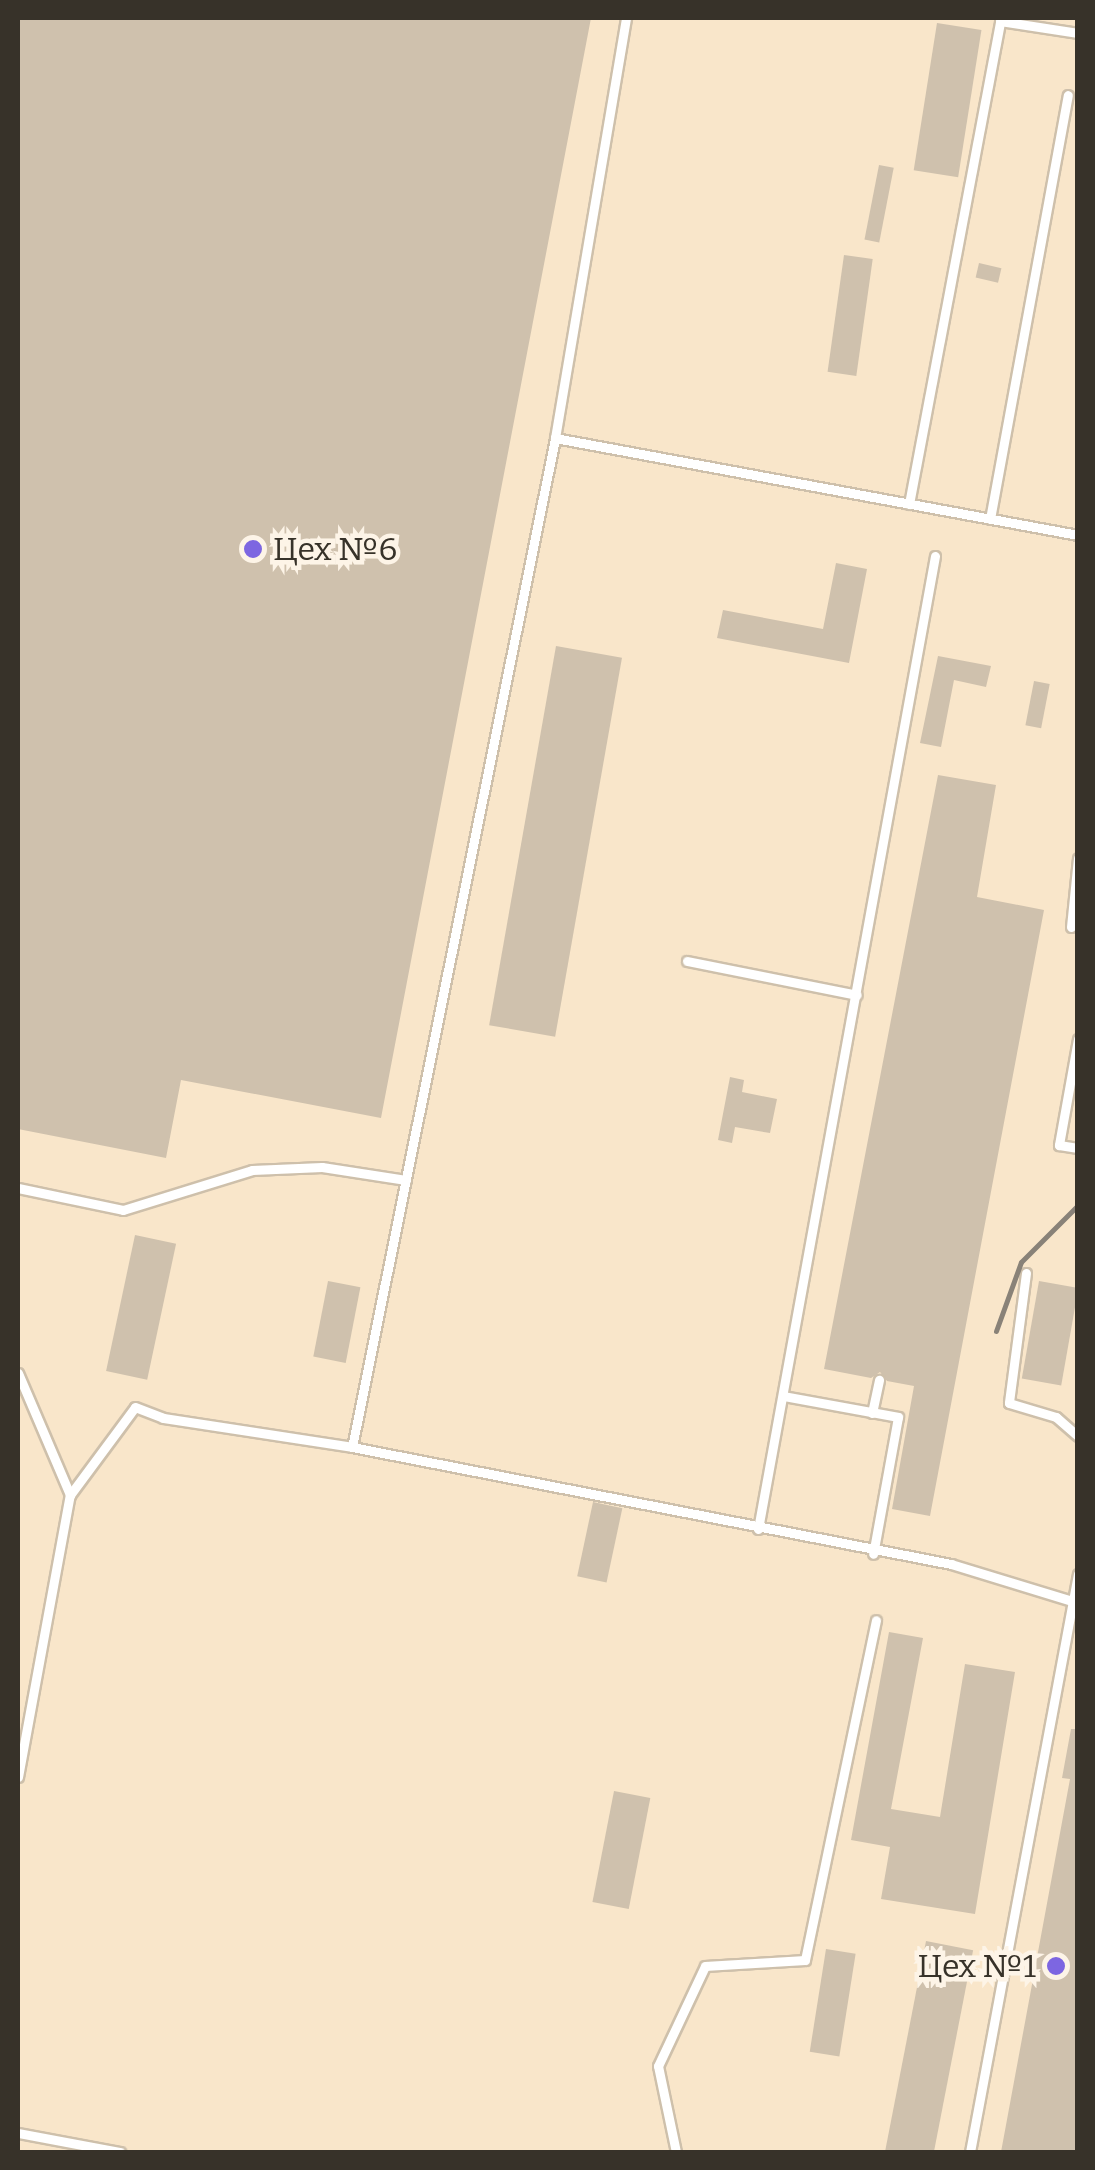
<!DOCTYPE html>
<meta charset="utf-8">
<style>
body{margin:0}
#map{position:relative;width:1095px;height:2170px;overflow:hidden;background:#fdf4e7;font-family:Bitter,serif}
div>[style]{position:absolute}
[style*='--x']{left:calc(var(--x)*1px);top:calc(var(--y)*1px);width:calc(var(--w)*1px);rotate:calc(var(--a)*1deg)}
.built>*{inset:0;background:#f9e6ca;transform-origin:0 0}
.building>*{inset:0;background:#cfc1ad;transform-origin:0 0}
.roads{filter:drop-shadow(2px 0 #cec0ab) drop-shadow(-2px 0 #cec0ab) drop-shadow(0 2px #cec0ab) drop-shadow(0 -2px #cec0ab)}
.service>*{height:9px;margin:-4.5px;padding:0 4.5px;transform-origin:4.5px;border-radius:4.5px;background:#fff}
.rail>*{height:5px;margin:-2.5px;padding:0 2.5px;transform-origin:2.5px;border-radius:2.5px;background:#898278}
.dots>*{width:28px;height:28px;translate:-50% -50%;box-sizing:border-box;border:5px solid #fdf4e7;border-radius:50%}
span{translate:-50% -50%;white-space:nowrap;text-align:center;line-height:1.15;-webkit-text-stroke:9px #fdf4e7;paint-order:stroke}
.poi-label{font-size:32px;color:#373229}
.left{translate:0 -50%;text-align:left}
.right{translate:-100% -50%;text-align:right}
.frame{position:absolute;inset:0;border:20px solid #373229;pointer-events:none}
</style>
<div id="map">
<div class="built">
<i style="left:18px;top:18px;width:1059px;height:2134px"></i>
</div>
<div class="building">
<i style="clip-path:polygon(18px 18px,591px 18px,381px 1118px,181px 1080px,166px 1158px,18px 1129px)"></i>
<i style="left:937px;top:23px;width:45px;height:149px;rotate:9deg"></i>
<i style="left:879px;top:165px;width:15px;height:76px;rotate:11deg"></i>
<i style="left:844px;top:255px;width:29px;height:118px;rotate:8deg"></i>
<i style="left:979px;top:263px;width:23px;height:15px;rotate:13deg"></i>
<i style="clip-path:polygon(836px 563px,867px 569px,849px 663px,717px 638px,723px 610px,823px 629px)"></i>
<i style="left:556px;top:646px;width:67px;height:385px;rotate:10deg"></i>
<i style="clip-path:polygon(938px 656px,991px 666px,986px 687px,954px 680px,941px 747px,920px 743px)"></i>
<i style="left:1034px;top:681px;width:16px;height:45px;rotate:11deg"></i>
<i style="clip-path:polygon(938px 775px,996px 785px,977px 897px,1044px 910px,930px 1516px,892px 1509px,914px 1386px,887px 1381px,880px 1372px,871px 1378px,824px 1369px)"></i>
<i style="clip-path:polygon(730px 1077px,744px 1080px,742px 1092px,777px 1099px,770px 1133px,735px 1127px,732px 1143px,718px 1140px)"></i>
<i style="left:135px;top:1235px;width:42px;height:139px;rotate:12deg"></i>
<i style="left:328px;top:1281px;width:33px;height:77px;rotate:11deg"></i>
<i style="left:1039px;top:1281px;width:40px;height:99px;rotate:10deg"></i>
<i style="left:593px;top:1502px;width:30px;height:76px;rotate:12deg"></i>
<i style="clip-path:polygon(889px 1632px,923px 1638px,891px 1809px,940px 1817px,965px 1664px,1015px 1672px,975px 1914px,881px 1899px,890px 1847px,851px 1840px)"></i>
<i style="clip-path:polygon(1071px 1729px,1078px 1729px,1078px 2152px,1001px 2152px,1070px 1779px,1062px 1778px)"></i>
<i style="left:614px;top:1791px;width:37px;height:113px;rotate:11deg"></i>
<i style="left:926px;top:1941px;width:48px;height:215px;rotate:11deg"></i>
<i style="left:826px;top:1949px;width:30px;height:104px;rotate:9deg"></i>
</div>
<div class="roads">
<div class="service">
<i style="--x:555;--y:438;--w:532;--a:10.51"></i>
<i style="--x:909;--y:504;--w:491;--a:-79.3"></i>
<i style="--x:1000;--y:21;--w:79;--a:8.7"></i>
<i style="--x:990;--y:519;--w:431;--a:-79.6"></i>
<i style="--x:1071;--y:927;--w:69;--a:-84.2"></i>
<i style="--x:687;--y:961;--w:173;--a:11.3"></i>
<i style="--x:1078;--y:1039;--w:108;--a:100.2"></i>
<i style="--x:1059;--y:1145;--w:19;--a:9"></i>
<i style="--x:18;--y:1188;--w:107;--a:11.8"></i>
<i style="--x:123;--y:1210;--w:135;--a:-17.2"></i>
<i style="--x:252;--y:1170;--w:70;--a:-2.5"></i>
<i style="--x:322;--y:1167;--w:85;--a:8.8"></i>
<i style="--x:1026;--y:1273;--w:131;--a:97.5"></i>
<i style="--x:1009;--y:1403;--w:49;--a:16.6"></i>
<i style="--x:1056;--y:1417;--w:29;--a:41"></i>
<i style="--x:18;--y:1373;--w:133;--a:66.9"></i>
<i style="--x:783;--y:1396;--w:117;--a:10.3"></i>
<i style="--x:898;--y:1417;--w:139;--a:100.3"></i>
<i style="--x:872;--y:1413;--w:34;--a:-78"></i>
<i style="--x:352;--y:1447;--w:1029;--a:-78.62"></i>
<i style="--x:555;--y:438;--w:426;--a:-80.4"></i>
<i style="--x:758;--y:1529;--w:989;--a:-79.69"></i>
<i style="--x:18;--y:1777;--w:287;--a:-79.6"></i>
<i style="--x:70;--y:1495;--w:109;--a:-53.5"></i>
<i style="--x:135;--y:1407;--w:30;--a:21"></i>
<i style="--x:163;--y:1418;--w:191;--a:8.7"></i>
<i style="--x:352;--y:1447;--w:610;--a:11.05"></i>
<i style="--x:951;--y:1564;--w:127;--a:17"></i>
<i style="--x:18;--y:2133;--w:104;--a:10.6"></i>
<i style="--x:676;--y:2152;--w:88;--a:-101.8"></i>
<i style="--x:658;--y:2066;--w:110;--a:-64.8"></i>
<i style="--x:705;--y:1966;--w:100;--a:-3.4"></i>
<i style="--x:805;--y:1960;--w:347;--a:-78.2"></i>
<i style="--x:970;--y:2152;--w:588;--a:-79.42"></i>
</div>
</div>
<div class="rail">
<i style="--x:996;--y:1331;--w:73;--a:-70.1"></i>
<i style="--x:1021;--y:1262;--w:81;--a:-45"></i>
</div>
<div class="dots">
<i style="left:253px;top:549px;background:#7d66e1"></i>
<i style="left:1056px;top:1966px;background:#7d66e1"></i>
</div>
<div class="poi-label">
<span class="left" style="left:273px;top:549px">Цех №6</span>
<span class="right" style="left:1036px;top:1966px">Цех №1</span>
</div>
<div class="frame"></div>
</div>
